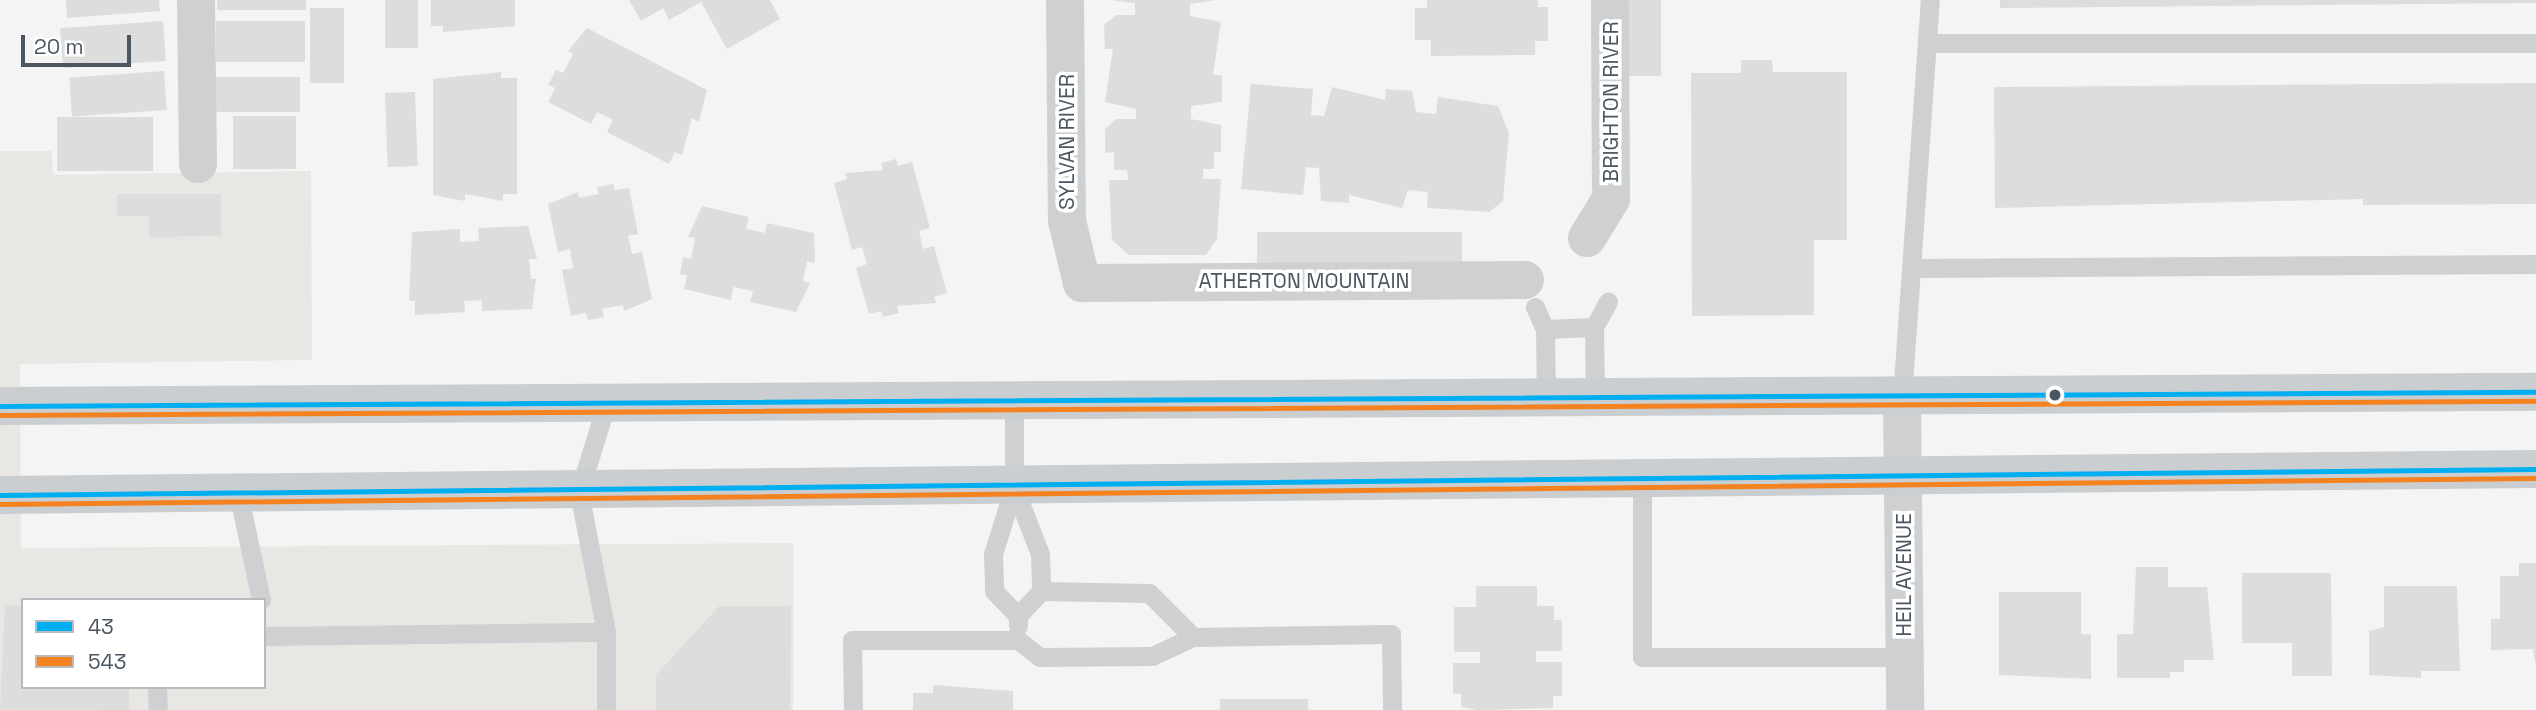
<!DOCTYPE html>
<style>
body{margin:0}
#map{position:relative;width:2536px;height:710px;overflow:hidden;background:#f4f4f4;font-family:"Space Grotesk",sans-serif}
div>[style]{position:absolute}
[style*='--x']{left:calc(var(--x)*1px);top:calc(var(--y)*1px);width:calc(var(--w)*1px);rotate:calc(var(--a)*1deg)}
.commercial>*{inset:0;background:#e8e7e3}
.building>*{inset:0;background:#ddddde;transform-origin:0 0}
.service>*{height:19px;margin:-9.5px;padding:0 9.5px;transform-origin:9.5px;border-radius:9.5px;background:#ced0d2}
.minor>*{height:38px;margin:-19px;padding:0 19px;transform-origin:19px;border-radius:19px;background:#ced0d2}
.primary>*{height:38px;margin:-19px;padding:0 19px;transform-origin:19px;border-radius:19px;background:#caced1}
.bus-1>*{height:5px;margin:-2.5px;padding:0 2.5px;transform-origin:2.5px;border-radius:2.5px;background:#00aff2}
.bus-2>*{height:5px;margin:-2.5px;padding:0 2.5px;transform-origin:2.5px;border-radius:2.5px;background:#f48221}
.dots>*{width:19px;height:19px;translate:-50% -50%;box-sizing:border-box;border:4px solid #fff;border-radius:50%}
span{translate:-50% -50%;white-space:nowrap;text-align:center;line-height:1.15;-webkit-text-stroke:7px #fff;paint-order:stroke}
.street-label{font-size:21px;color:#4a5661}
.legend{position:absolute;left:21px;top:598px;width:245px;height:91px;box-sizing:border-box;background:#fff;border:2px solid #b7bbc0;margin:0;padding:9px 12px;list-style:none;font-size:21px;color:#4a5661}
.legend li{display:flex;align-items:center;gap:14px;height:35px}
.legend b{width:35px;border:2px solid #b7bbc0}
.scale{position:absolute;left:21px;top:35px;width:110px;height:32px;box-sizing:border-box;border:4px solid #4a5661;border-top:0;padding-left:9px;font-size:21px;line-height:24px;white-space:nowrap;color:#4a5661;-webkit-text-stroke:5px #fff;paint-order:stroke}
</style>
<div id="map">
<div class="commercial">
<i style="clip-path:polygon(evenodd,0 151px,52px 151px,53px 175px,311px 171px,312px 360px,20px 364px,21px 548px,793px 543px,793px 710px,0 710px,0 151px,23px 600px,264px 600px,264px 687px,23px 687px,23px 600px)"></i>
</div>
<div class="building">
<i style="clip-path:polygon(66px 0,159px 0,160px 11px,67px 18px)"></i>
<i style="left:217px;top:0;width:89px;height:10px"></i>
<i style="left:385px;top:0;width:33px;height:48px"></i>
<i style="clip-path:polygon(431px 0,515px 0,515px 26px,443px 32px,443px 26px,431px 26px)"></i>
<i style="clip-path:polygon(629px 0,770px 0,780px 19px,727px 49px,701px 2px,669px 20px,663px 8px,641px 21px)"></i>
<i style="clip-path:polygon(1110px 0,1216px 0,1190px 4px,1190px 16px,1221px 22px,1213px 75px,1222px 75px,1222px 102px,1191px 106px,1191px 119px,1221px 125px,1221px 152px,1214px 152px,1214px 169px,1203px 169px,1203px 179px,1221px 179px,1217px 239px,1206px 255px,1129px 255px,1112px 240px,1109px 180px,1128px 180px,1127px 170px,1114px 170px,1114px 152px,1105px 153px,1105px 129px,1116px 119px,1136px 119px,1136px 109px,1105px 102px,1113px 49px,1105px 49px,1104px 25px,1116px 15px,1135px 15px,1135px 3px)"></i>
<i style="clip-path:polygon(1427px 0,1538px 0,1538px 7px,1548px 7px,1548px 41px,1535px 41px,1535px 55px,1431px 56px,1431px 40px,1415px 40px,1415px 8px,1427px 8px)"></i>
<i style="left:1629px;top:0;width:32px;height:76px"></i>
<i style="clip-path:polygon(2000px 0,2536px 0,2536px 3px,2000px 8px)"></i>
<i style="left:310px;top:8px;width:34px;height:75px"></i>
<i style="left:163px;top:21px;width:40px;height:103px;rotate:86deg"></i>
<i style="left:216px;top:21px;width:89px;height:41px"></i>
<i style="clip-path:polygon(587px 28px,707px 90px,699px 122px,692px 118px,682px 155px,675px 152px,669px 164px,607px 132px,613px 120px,597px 112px,591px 124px,548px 102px,555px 88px,548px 85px,556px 70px,563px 73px,573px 54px,568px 51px)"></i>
<i style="clip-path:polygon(1741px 60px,1772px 60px,1773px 72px,1847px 72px,1847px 240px,1814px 240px,1814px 315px,1692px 316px,1691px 73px,1741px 73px)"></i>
<i style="left:164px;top:71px;width:39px;height:95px;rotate:86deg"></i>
<i style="clip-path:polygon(501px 72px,501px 78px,517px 78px,517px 194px,503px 194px,503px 201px,465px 194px,465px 201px,433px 195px,433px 79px)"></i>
<i style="left:300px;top:77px;width:35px;height:85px;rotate:90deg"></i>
<i style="clip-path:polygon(2536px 83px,2536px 204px,2363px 205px,2363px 199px,1995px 208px,1994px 87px)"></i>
<i style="clip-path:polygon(1251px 84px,1313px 89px,1311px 115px,1324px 116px,1332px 87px,1385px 100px,1386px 89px,1412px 91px,1416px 112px,1436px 114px,1438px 97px,1498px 106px,1509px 133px,1503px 201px,1489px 212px,1427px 208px,1428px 192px,1408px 190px,1402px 208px,1349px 195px,1349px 203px,1321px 201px,1319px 168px,1306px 167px,1303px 195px,1241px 189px)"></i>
<i style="left:415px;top:92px;width:74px;height:30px;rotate:88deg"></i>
<i style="left:233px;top:116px;width:63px;height:53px"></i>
<i style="left:153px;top:117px;width:54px;height:96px;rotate:90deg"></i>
<i style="clip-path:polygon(896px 159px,898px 166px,912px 162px,930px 228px,919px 231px,923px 249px,934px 246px,947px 293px,934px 297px,936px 303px,897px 306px,899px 313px,883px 317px,881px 311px,869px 314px,856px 268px,867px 264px,862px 247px,852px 250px,834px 183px,847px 179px,845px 173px,883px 170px,881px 163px)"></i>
<i style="clip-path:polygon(613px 184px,615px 190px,629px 188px,638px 234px,628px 236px,632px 254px,642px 252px,652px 299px,624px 311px,623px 305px,602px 309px,604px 317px,588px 320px,586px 313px,571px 316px,562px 270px,573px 268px,570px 249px,558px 252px,548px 204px,578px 192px,579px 198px,599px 194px,597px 187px)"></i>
<i style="clip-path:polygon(117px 194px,221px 194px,221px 236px,149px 237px,149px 216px,117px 216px)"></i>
<i style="clip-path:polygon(702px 206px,749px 217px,746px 229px,765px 233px,767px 223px,814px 233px,815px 263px,807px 261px,803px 281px,810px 283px,796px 312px,750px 302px,753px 291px,733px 287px,731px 300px,684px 289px,687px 275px,680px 274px,683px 257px,691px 259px,695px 238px,688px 237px)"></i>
<i style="clip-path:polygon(528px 226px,537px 259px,529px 259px,531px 279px,536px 279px,532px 309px,482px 311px,482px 300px,464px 301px,465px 312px,415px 315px,415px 301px,409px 301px,412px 232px,460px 229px,460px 242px,479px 241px,478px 228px)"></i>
<i style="left:1462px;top:232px;width:31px;height:205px;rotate:90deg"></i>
<i style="clip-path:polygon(2519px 563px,2536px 563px,2536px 666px,2533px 649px,2491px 650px,2491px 619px,2500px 619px,2500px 576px,2519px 576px)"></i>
<i style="clip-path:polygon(2136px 567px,2168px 567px,2168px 587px,2207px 587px,2214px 660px,2184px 660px,2184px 672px,2170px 672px,2170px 678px,2117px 678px,2117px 634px,2133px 634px)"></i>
<i style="clip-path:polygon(2242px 573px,2331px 573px,2332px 676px,2292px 676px,2292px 643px,2242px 643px)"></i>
<i style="clip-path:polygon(1476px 586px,1537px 586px,1537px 606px,1554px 606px,1554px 620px,1562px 620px,1562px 651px,1536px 651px,1536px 662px,1562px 662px,1562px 696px,1553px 696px,1553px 708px,1478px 710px,1461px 707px,1461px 694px,1453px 694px,1453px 663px,1480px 663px,1480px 652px,1454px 652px,1454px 607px,1476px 607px)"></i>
<i style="clip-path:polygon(2384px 586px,2457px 586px,2460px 671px,2421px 671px,2421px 678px,2369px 675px,2369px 631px,2384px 627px)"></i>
<i style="clip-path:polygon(1999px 592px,2081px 592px,2081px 634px,2091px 634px,2091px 679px,1999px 675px)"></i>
<i style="clip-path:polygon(5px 605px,23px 606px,23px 687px,129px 687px,129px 710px,0 709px)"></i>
<i style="clip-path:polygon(719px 606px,791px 606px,790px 710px,656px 710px,656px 675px)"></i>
<i style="clip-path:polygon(933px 685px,1013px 691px,1013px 710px,913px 710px,913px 693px,933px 693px)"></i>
<i style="left:1220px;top:699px;width:88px;height:11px"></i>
</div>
<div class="service">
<i style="--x:1927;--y:43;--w:609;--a:0"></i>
<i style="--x:1913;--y:268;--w:623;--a:-0.37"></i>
<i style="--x:1535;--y:307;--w:24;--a:66"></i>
<i style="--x:1545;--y:329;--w:72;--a:89.2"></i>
<i style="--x:1545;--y:329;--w:49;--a:-2.3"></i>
<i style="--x:1902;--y:398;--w:399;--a:-86"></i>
<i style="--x:1595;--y:400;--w:73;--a:-90.8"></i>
<i style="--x:1594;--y:327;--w:29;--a:-61"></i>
<i style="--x:1014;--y:404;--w:83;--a:90"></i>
<i style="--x:1014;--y:487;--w:70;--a:107.4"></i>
<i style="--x:993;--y:554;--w:37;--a:88"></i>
<i style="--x:994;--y:591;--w:35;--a:46"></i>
<i style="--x:606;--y:405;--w:91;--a:107.2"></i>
<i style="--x:579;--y:492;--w:143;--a:79.1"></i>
<i style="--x:606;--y:632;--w:78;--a:90"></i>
<i style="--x:1642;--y:483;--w:174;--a:90"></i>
<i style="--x:1642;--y:657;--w:263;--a:0"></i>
<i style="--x:1014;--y:487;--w:72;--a:68.8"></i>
<i style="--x:1040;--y:554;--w:37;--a:88"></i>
<i style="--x:1041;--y:591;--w:34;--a:133"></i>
<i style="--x:1018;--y:616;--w:10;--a:90"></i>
<i style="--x:239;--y:497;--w:105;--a:77.9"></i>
<i style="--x:1041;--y:591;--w:108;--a:1.1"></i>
<i style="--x:1149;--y:593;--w:62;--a:45"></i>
<i style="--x:264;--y:636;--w:342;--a:-0.7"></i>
<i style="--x:157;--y:687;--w:23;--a:88"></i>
<i style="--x:853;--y:710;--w:70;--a:-90.8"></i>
<i style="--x:852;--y:640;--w:166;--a:0"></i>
<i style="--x:1018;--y:640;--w:28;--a:38"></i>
<i style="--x:1040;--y:657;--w:112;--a:-0.5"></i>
<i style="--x:1152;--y:656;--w:45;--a:-24.9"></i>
<i style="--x:1193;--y:637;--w:198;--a:-0.9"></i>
<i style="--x:1391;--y:634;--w:76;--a:89.2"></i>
</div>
<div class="minor">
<i style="--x:196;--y:0;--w:164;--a:89.3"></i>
<i style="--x:1065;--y:0;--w:221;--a:89.5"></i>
<i style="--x:1067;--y:221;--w:64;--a:76.4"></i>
<i style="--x:1082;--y:283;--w:443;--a:-0.4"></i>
<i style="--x:1587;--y:238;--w:46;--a:-58.4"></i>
<i style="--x:1611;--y:199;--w:199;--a:-90.3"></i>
<i style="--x:1902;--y:398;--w:312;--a:89.4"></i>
</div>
<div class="primary">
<i style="--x:0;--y:406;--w:2536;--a:-0.32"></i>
<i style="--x:0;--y:495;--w:2536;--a:-0.59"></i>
</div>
<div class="bus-1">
<i style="--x:0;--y:406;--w:2536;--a:-0.32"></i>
<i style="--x:0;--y:495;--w:2536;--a:-0.59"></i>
</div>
<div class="bus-2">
<i style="--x:0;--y:415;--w:2536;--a:-0.32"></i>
<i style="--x:0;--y:504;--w:2536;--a:-0.59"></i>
</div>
<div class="dots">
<i style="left:2055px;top:395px;background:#4a5661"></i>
</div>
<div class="street-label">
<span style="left:1611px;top:102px;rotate:-90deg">BRIGHTON RIVER</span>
<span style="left:1067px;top:142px;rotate:-90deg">SYLVAN RIVER</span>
<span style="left:1304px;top:281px">ATHERTON MOUNTAIN</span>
<span style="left:1904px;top:575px;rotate:-90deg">HEIL AVENUE</span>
</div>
<ul class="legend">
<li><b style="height:9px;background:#00aff2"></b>43</li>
<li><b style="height:9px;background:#f48221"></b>543</li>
</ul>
<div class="scale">20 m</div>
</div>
